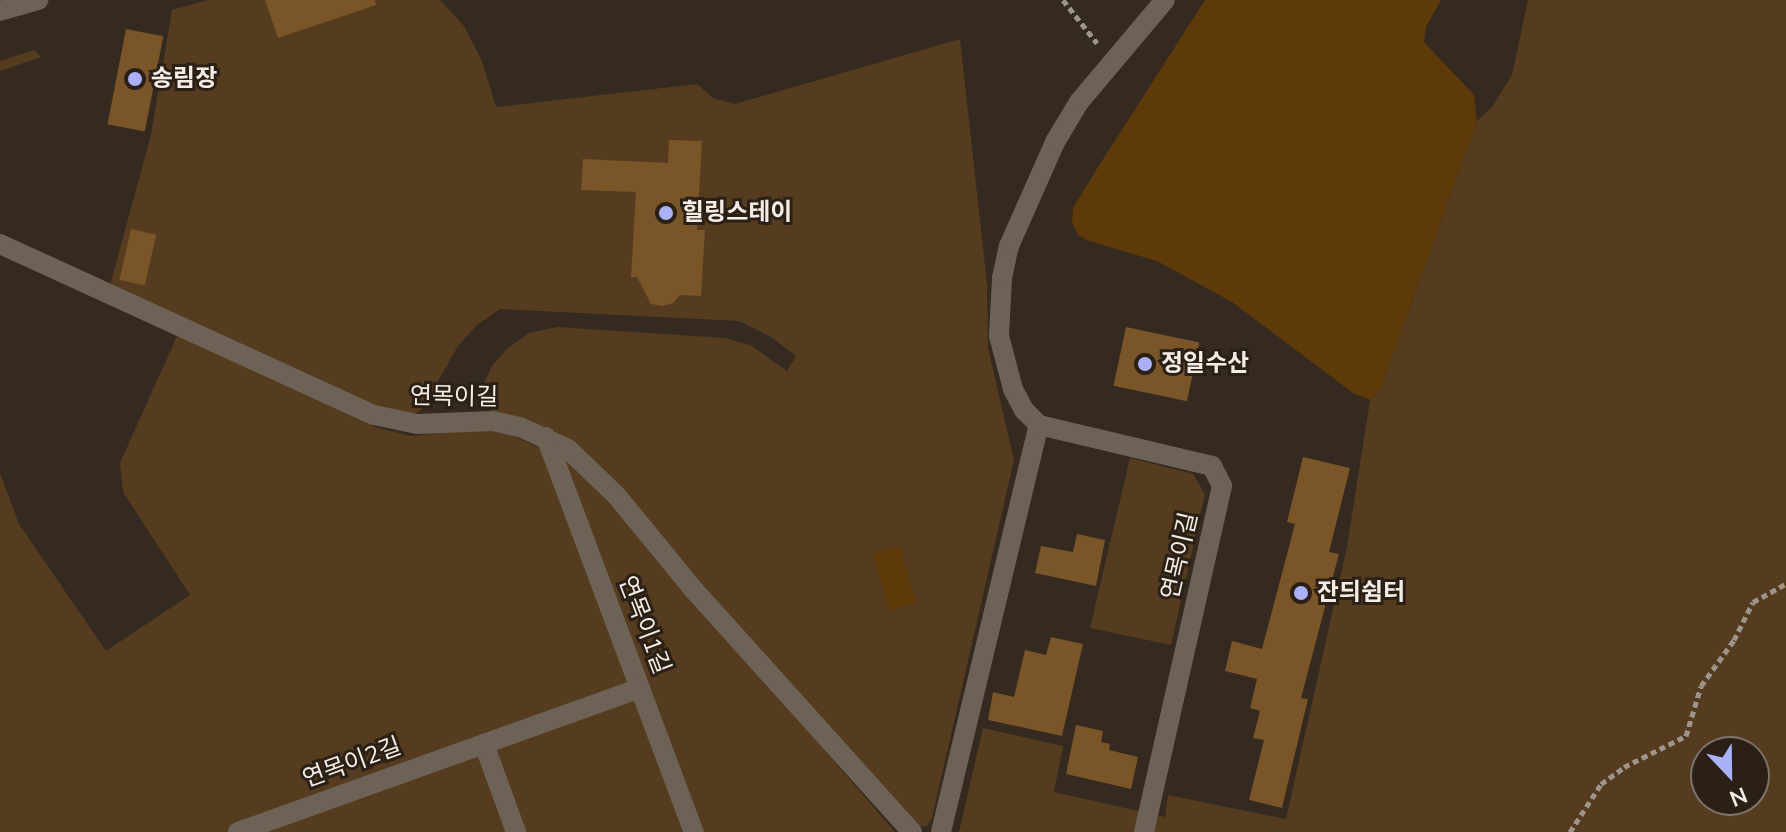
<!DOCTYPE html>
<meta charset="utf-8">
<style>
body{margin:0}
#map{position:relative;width:1786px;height:832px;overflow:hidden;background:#342a1f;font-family:"Nunito Sans","Noto Sans KR",sans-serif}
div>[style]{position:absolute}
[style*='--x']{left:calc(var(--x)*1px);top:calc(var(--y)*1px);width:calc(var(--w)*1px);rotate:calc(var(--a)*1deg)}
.green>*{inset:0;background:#553c1f}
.water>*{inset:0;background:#5d3a08;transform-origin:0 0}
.building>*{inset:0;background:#795527;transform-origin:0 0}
.path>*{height:5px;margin-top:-2.5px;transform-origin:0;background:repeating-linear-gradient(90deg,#9d958c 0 6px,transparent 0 10px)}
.minor>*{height:20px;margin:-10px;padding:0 10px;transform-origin:10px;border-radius:10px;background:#6d6256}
.dots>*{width:22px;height:22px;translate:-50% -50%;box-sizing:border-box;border:4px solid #2a2016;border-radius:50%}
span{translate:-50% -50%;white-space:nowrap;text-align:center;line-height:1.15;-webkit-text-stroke:6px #2a2016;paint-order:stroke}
.poi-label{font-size:24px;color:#f4ede6;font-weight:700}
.left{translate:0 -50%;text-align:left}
.street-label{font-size:24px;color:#f4ede6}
.north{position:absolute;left:1690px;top:736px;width:80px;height:80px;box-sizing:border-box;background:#2a2016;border:2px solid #7b7269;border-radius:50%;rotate:158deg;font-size:22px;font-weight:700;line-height:32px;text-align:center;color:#f4ede6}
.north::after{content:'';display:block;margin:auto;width:28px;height:36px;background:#aab0fc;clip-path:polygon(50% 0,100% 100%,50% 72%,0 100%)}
</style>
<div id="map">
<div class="green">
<i style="clip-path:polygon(208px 0,440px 0,464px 26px,482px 61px,496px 107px,697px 84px,713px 98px,735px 104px,960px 39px,987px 284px,988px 348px,1014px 460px,932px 818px,927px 826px,920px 826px,767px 659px,607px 473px,483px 406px,481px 390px,492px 366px,508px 348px,529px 333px,557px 327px,726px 338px,752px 346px,787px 371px,796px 356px,771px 337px,739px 321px,500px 309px,477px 325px,458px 346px,423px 408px,414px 415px,399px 416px,110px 285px,151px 135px,172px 10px)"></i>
<i style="clip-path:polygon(evenodd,1528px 0,1786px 0,1786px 832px,959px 832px,983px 728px,1063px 746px,1054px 792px,1165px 817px,1168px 795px,1286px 819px,1347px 547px,1370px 400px,1380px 390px,1477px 121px,1492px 107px,1512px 75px,1528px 0,1706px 752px,1754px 752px,1754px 800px,1706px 800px,1706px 752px)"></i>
<i style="clip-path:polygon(34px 50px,41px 57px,0 71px,0 61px)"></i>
<i style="clip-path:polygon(178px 334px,375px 427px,411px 436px,487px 428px,512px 435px,568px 461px,607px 497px,895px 832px,0 832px,0 473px,19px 524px,106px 651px,190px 595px,123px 492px,120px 463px)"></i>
<i style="clip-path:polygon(1130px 458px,1193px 474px,1205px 494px,1171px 645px,1090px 628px)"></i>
</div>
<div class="water">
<i style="clip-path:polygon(1205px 0,1441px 0,1426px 27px,1424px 42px,1474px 95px,1477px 121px,1380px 390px,1370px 400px,1353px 393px,1232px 302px,1157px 261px,1092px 242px,1079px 236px,1072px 223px,1073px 208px,1098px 167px)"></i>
<i style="left:899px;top:546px;width:59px;height:28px;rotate:73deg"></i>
</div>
<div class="building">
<i style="clip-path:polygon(265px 0,375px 0,376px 5px,278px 38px)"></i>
<i style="left:126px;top:29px;width:38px;height:97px;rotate:11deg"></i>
<i style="clip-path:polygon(669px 140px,702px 141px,697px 230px,705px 230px,701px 296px,680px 295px,673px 303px,663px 306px,651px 304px,637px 277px,631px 277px,636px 192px,581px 190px,583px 159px,668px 163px)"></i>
<i style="left:131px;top:229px;width:26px;height:52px;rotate:13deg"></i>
<i style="left:1126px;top:327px;width:75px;height:60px;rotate:12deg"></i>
<i style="clip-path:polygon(1303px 457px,1350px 468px,1329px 552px,1339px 554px,1301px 698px,1308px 699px,1282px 808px,1249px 800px,1264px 740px,1253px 738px,1260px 711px,1250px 708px,1257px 679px,1225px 671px,1232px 641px,1262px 649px,1295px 524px,1287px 522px)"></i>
<i style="clip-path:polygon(1077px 534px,1105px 540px,1096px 586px,1035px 573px,1041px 546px,1073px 552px)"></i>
<i style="clip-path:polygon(1051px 637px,1083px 644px,1062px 736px,988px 720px,993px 692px,1014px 697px,1025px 650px,1046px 655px)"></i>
<i style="clip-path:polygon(1076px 725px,1103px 731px,1101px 742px,1110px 744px,1109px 750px,1138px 757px,1131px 789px,1066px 774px)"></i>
</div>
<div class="path">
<i style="--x:1063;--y:0;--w:55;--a:51.7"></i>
<i style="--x:1570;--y:832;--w:57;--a:-57.1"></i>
<i style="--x:1601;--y:784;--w:29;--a:-36"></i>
<i style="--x:1624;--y:767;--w:69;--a:-26.6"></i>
<i style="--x:1686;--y:736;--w:52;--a:-73.3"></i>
<i style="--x:1701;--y:686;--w:57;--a:-54.3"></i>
<i style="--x:1734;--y:640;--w:42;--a:-63.4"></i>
<i style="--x:1753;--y:602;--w:38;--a:-29"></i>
</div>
<div class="minor">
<i style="--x:0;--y:11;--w:40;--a:-16"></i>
<i style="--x:0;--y:244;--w:411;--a:24.6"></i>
<i style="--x:374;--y:415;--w:44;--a:11.8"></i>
<i style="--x:417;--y:424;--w:76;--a:-2.3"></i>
<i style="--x:493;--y:421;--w:28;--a:13"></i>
<i style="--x:520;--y:427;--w:53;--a:24.6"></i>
<i style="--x:568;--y:449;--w:66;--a:43.8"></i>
<i style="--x:616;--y:495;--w:123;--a:50.6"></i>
<i style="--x:694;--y:590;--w:326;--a:48"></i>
<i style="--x:1039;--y:425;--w:21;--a:-135"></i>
<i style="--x:1024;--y:410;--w:24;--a:-118"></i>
<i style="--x:1013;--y:389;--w:55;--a:-104.8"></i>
<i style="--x:999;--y:336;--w:58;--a:-87"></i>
<i style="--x:1002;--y:278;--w:33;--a:-78"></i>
<i style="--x:1009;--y:246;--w:114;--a:-66.1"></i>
<i style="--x:1055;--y:142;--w:47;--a:-59"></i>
<i style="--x:1079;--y:102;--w:133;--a:-49.9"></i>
<i style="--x:546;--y:437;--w:422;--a:69.5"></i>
<i style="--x:484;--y:744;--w:94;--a:70"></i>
<i style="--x:238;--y:832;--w:427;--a:-19.7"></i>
<i style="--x:941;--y:832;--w:419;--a:-76.5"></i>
<i style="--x:1039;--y:425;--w:178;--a:13.3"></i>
<i style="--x:1212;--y:466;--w:22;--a:63"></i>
<i style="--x:1222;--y:486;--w:355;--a:102.7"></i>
</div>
<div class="dots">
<i style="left:135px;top:79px;background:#aab0fc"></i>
<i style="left:666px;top:213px;background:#aab0fc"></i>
<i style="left:1145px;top:364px;background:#aab0fc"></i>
<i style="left:1301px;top:593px;background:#aab0fc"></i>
</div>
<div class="poi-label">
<span class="left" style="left:151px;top:79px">송림장</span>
<span class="left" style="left:682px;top:213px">힐링스테이</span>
<span class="left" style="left:1161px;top:364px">정일수산</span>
<span class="left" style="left:1317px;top:593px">잔듸쉼터</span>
</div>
<div class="street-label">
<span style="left:454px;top:397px;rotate:1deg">연목이길</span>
<span style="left:1180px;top:556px;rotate:-77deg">연목이길</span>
<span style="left:644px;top:625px;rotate:69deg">연목이1길</span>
<span style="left:352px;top:763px;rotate:-20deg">연목이2길</span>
</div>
<div class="north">N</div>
</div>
